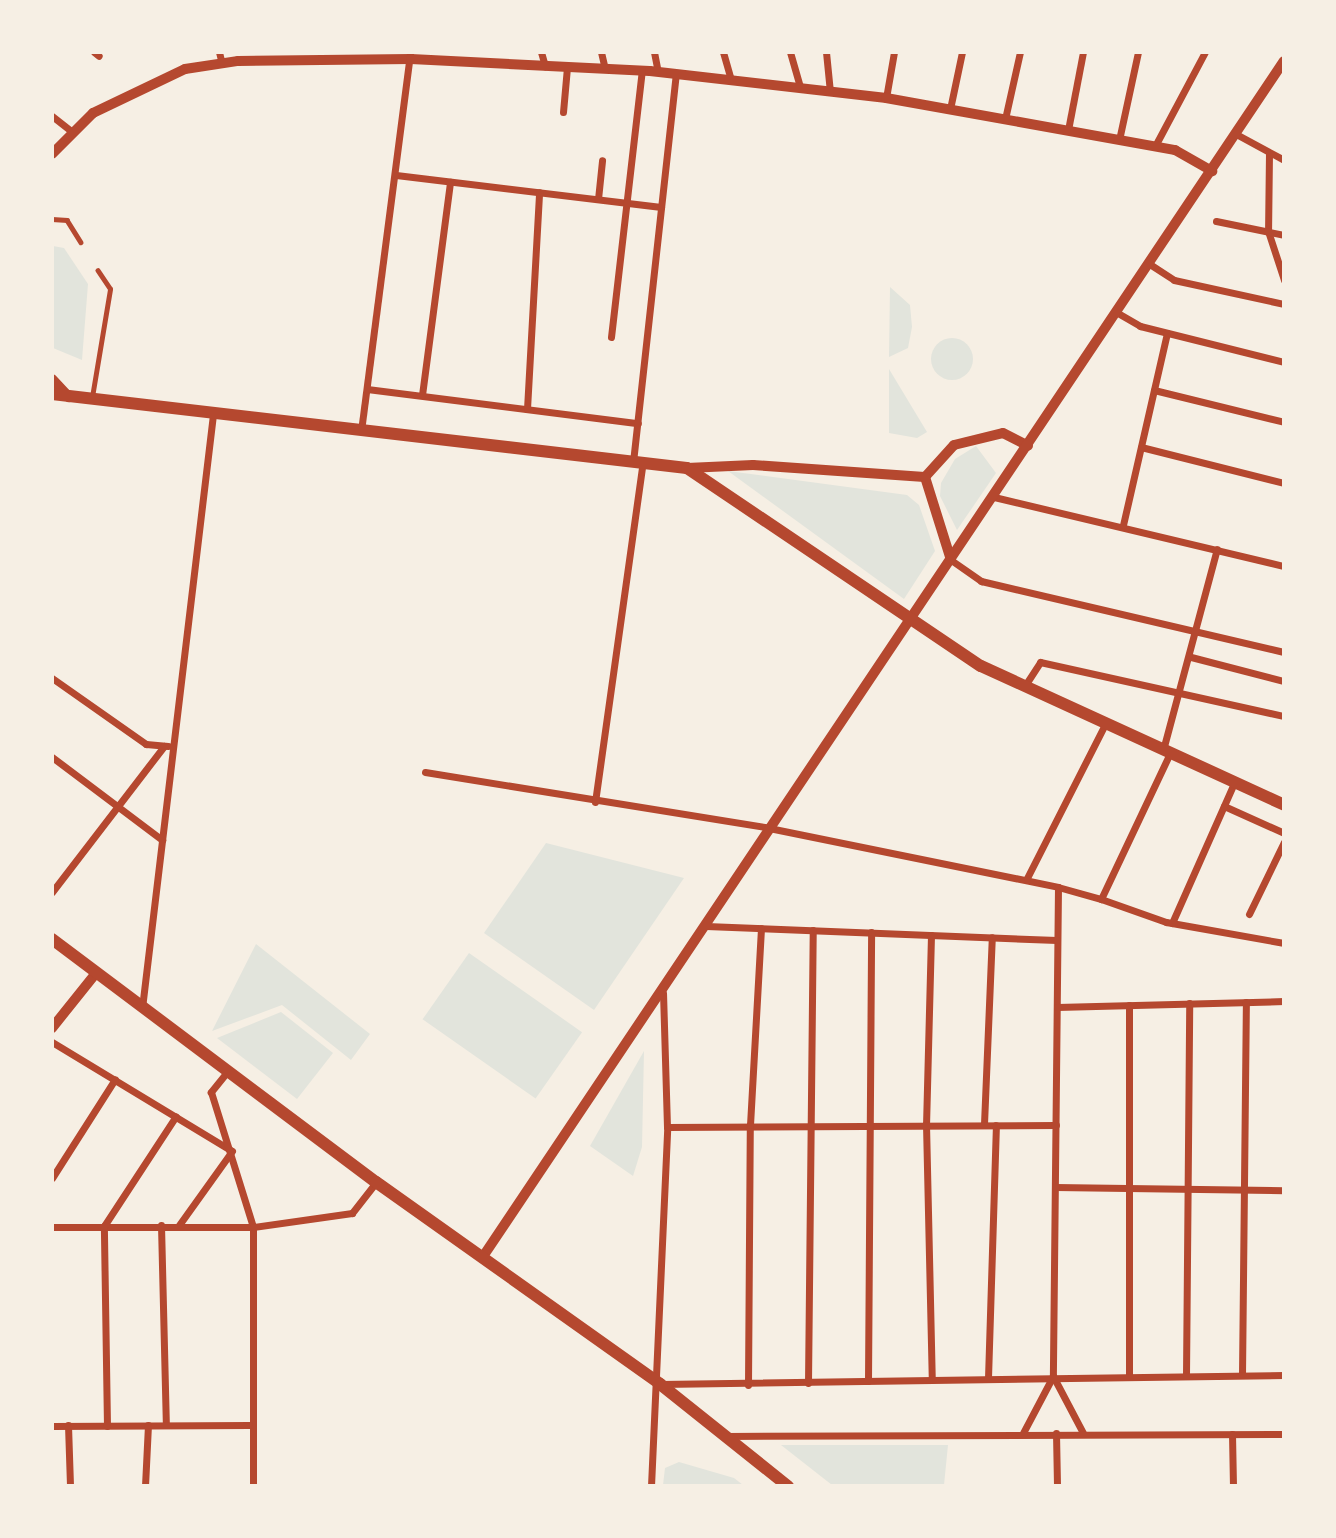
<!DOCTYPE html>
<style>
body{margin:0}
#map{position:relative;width:1336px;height:1538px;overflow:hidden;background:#f6efe4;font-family:Ubuntu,sans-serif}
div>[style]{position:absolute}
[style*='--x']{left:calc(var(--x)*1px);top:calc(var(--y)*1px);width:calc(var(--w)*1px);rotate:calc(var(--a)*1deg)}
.green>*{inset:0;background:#e2e4dc;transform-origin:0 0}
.round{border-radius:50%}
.service>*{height:4.5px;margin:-2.25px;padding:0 2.25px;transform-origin:2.25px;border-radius:2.25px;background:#b5482f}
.minor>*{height:7px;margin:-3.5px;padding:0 3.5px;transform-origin:3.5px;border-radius:3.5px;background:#b5482f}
.tertiary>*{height:10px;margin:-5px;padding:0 5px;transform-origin:5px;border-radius:5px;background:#b5482f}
.primary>*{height:12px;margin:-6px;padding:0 6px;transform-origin:6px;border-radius:6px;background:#b5482f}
span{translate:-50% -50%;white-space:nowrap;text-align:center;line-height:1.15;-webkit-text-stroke:7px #f6efe4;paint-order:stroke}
.frame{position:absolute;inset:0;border:54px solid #f6efe4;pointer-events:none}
</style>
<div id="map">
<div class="green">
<i style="clip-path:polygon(53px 246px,64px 248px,88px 284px,82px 360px,53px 348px)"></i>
<i style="clip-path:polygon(890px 287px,910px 305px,912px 327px,908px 348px,889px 357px)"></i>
<i class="round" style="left:931px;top:338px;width:42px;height:42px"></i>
<i style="clip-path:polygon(889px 369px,927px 432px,917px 438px,889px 433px)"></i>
<i style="clip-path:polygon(976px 446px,996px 473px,957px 530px,940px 496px,941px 483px,955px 459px)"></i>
<i style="clip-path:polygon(728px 471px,907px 495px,919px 505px,935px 551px,904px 599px)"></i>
<i style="clip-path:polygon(546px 843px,684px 878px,594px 1010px,484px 933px)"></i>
<i style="clip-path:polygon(256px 944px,370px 1034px,351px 1060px,282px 1005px,212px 1031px)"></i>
<i style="left:469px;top:953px;width:138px;height:81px;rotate:35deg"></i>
<i style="clip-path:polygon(281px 1012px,333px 1053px,297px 1099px,217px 1038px)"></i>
<i style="clip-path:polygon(644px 1051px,642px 1147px,633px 1176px,590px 1146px)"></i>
<i style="clip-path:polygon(781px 1445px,948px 1445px,944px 1485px,832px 1485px)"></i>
<i style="clip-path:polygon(679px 1462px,734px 1478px,743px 1485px,663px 1485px,665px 1468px)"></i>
</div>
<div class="service">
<i style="--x:52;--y:219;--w:15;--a:4"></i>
<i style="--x:67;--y:220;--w:26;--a:58"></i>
<i style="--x:92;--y:397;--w:109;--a:-80.5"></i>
<i style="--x:110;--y:289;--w:22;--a:-124"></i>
</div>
<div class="minor">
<i style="--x:94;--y:52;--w:6;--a:39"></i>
<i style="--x:219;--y:52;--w:12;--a:76"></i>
<i style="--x:541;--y:52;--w:15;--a:74"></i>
<i style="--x:601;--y:52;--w:17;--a:77"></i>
<i style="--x:654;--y:52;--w:20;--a:79"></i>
<i style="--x:723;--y:52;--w:29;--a:74"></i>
<i style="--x:790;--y:52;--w:37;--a:74"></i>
<i style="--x:826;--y:52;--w:40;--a:84.3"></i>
<i style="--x:886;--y:98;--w:47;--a:-80.1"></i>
<i style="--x:950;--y:109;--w:58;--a:-78.1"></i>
<i style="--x:563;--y:112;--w:45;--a:-84.9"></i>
<i style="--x:52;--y:116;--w:23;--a:38"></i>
<i style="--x:1005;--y:119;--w:69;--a:-77.4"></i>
<i style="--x:1068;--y:130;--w:79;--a:-79.1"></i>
<i style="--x:1236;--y:134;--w:55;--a:28.4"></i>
<i style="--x:1119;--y:140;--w:90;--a:-77.8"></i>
<i style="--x:1155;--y:146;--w:106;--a:-62"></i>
<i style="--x:1269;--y:153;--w:78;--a:90.7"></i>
<i style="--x:1268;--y:231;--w:52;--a:71.9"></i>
<i style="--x:396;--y:175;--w:267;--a:6.9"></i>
<i style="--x:598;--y:199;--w:39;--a:-84"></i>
<i style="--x:1216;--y:221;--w:69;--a:11.6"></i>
<i style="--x:1148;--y:263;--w:31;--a:33"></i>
<i style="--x:1174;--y:280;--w:113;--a:12.3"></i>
<i style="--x:1116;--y:312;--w:28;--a:30"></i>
<i style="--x:1140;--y:326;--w:148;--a:14"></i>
<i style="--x:611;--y:337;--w:269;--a:-83.4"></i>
<i style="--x:367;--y:389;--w:273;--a:7.2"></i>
<i style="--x:1154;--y:390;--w:134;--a:13.8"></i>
<i style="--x:422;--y:395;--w:215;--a:-82.5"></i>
<i style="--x:527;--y:409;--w:217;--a:-86.8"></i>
<i style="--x:361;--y:431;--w:382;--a:-82.6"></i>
<i style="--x:1141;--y:447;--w:147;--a:14.1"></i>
<i style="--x:633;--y:462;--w:390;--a:-83.7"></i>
<i style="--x:994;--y:497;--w:298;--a:13.4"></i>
<i style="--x:1123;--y:525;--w:197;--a:-77.1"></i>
<i style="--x:951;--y:560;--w:37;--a:35"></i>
<i style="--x:981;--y:581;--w:311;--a:13.2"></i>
<i style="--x:1191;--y:657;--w:96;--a:14.5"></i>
<i style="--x:52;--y:678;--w:115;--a:35.1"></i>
<i style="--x:146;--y:744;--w:22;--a:5"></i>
<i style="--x:1024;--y:687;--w:30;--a:-57"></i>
<i style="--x:1040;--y:662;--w:250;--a:12.5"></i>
<i style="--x:1163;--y:750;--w:208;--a:-75"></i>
<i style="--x:52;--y:757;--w:138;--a:37"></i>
<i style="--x:425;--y:772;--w:349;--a:9.2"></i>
<i style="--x:769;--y:828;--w:295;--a:11.5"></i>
<i style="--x:1058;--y:887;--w:489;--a:90.6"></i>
<i style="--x:1053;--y:1376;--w:64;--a:117.8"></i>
<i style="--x:595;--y:802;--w:343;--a:-82"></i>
<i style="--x:1224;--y:806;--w:66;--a:24.2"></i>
<i style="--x:1027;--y:878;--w:173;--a:-63.1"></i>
<i style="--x:1058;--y:887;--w:45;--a:15.6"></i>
<i style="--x:1101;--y:899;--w:161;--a:-64.7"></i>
<i style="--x:52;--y:892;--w:184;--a:-52.5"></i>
<i style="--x:1101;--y:899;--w:69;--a:19.5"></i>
<i style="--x:1166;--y:922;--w:120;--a:10.1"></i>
<i style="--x:1249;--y:914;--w:80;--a:-64.1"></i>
<i style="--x:1172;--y:923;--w:153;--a:-66.1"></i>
<i style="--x:706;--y:926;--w:351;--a:2.3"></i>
<i style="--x:931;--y:935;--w:189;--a:91.5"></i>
<i style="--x:926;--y:1124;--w:255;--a:88.7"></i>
<i style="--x:1057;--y:1007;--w:227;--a:-1.5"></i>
<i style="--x:142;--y:1008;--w:598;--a:-83.18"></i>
<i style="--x:52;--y:1042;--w:210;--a:31.2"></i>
<i style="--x:232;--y:1151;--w:91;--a:125.6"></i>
<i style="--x:227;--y:1072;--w:26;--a:129"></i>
<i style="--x:211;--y:1092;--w:141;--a:72.7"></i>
<i style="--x:253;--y:1227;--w:259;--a:90"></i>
<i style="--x:984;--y:1124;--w:187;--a:-87.6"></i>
<i style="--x:667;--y:1127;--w:389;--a:-0.3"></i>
<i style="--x:52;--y:1178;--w:117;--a:-57.5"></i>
<i style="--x:1055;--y:1187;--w:229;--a:0.8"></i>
<i style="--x:161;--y:1225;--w:200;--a:88.6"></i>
<i style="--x:52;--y:1227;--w:201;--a:0"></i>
<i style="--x:253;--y:1227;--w:100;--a:-8"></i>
<i style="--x:352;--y:1213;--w:39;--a:-52"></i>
<i style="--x:1129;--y:1375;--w:370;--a:-90"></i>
<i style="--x:1186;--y:1375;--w:372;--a:-89.5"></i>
<i style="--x:1242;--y:1375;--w:373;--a:-89.4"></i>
<i style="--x:1053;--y:1376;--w:64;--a:62.2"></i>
<i style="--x:988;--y:1378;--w:253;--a:-88.2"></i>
<i style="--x:868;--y:1381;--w:449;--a:-89.6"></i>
<i style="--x:808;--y:1383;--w:453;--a:-89.4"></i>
<i style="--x:661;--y:1384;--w:623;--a:-0.83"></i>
<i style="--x:748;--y:1385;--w:260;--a:-89.6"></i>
<i style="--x:750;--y:1125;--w:197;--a:-86.8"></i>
<i style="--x:68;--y:1425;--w:61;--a:88.1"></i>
<i style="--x:52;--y:1426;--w:197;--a:-0.3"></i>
<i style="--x:107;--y:1426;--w:200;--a:-90.9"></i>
<i style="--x:104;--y:1226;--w:131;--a:-56.8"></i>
<i style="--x:1056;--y:1433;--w:53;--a:88.9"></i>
<i style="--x:1232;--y:1434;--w:52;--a:88.9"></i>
<i style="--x:726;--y:1436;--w:558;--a:-0.21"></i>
<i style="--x:145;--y:1486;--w:61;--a:-87.2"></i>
<i style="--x:651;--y:1486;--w:359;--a:-87.4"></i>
<i style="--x:667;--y:1127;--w:134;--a:-91.7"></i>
</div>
<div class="tertiary">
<i style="--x:52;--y:154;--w:58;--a:-45"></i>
<i style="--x:93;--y:113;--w:102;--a:-25.6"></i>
<i style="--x:185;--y:69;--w:54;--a:-8.6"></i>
<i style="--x:238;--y:61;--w:173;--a:-0.7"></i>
<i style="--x:411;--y:59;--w:239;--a:2.9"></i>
<i style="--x:650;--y:71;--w:238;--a:6.5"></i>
<i style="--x:886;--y:98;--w:294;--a:10.2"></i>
<i style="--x:1175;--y:150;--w:43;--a:29.6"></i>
<i style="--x:52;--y:379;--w:25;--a:47"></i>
<i style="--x:687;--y:468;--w:66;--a:-2.6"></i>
<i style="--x:753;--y:465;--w:172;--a:4"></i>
<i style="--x:925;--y:477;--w:43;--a:-47.8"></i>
<i style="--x:954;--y:445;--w:50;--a:-13.8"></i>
<i style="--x:1003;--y:433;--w:28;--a:27"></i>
<i style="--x:925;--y:477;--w:87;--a:72.6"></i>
<i style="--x:52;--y:1028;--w:70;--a:-51.3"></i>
<i style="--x:484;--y:1255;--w:1437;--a:-56.18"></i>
</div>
<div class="primary">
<i style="--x:52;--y:394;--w:639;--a:6.65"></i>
<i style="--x:687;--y:468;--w:354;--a:34"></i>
<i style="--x:981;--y:666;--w:333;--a:24.6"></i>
<i style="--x:52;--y:939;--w:405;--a:36.9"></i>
<i style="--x:376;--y:1182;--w:349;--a:35.4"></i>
<i style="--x:660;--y:1384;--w:164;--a:38.6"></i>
</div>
<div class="frame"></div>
</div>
